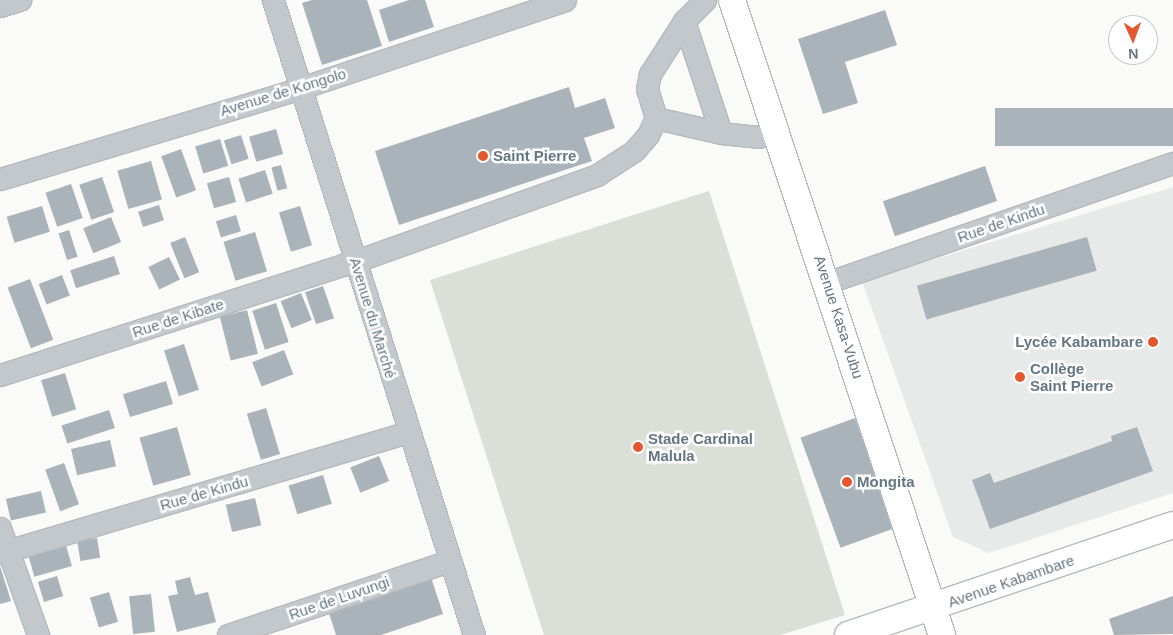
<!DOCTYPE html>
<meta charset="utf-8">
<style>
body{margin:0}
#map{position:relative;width:1173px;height:635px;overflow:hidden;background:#fafaf8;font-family:Helvetica,sans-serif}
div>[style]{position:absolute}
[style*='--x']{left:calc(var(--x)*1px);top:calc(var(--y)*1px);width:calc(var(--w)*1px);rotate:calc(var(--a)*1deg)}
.built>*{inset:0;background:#e8e9e9}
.green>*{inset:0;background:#dadfd7}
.building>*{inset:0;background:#aab3b9;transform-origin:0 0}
.roads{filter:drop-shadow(1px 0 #b5babe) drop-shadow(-1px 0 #b5babe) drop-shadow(0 1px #b5babe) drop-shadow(0 -1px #b5babe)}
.minor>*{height:21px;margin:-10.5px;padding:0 10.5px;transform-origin:10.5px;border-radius:10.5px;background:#c3c8cc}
.major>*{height:26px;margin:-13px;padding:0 13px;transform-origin:13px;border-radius:13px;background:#fff}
.dots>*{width:14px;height:14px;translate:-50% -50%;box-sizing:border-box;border:2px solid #fff;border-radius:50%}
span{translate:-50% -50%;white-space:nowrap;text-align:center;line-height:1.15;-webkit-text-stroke:5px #fff;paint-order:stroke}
.street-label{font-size:15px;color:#657683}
.poi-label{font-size:15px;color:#657683;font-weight:700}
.left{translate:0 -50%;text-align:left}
.right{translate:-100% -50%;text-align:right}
.north{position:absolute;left:1108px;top:15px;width:50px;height:50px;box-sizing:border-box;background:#fff;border:1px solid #c1c8cd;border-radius:50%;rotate:178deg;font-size:14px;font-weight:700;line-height:20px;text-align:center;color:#657683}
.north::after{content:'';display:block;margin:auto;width:18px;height:22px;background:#e4572e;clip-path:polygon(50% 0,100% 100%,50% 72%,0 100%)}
</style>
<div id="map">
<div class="built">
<i style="clip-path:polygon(1173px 187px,1173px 493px,989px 553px,953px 537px,862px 281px)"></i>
</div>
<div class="green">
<i style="clip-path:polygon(709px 191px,845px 615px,780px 635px,544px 635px,430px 280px)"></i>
</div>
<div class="building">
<i style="clip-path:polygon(312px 0,367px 0,382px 46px,322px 65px,302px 3px)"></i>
<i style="clip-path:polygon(409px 0,425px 0,434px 27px,389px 42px,379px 10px)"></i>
<i style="clip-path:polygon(885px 10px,897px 45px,845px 62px,858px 103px,823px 114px,798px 39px)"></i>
<i style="clip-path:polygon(569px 87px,575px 108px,605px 98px,615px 128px,584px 138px,592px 161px,399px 225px,375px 151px)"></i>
<i style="left:1173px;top:108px;width:38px;height:178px;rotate:90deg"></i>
<i style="left:276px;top:129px;width:26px;height:28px;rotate:74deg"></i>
<i style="left:241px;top:135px;width:25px;height:18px;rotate:72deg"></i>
<i style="left:220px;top:139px;width:28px;height:26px;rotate:73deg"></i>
<i style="left:181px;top:149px;width:44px;height:21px;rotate:70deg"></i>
<i style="left:151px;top:161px;width:40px;height:35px;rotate:74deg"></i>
<i style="left:281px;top:165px;width:24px;height:10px;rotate:75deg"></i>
<i style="left:985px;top:166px;width:37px;height:108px;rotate:71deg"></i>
<i style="left:265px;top:170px;width:25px;height:28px;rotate:72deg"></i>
<i style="left:102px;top:177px;width:37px;height:24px;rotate:71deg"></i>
<i style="left:229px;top:177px;width:26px;height:23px;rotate:74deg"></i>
<i style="left:71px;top:184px;width:36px;height:27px;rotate:71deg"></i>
<i style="left:159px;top:205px;width:16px;height:22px;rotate:72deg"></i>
<i style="left:42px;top:206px;width:27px;height:37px;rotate:73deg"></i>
<i style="left:300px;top:206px;width:41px;height:22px;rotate:73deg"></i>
<i style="left:236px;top:215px;width:17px;height:21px;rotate:73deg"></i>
<i style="left:111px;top:217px;width:27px;height:30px;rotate:68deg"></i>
<i style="left:69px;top:230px;width:28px;height:11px;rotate:72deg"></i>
<i style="left:255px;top:232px;width:41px;height:33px;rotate:73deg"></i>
<i style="left:185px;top:237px;width:38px;height:16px;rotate:68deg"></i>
<i style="left:1087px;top:237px;width:35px;height:177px;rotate:74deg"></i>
<i style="left:114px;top:256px;width:19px;height:46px;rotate:72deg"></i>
<i style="left:169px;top:257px;width:25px;height:23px;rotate:64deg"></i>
<i style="left:62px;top:275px;width:22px;height:25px;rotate:69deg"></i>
<i style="left:30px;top:279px;width:65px;height:24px;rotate:69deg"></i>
<i style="left:323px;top:286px;width:34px;height:19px;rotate:71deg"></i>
<i style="left:301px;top:293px;width:29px;height:22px;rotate:68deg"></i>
<i style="left:276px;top:303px;width:41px;height:25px;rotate:72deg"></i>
<i style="left:247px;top:310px;width:45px;height:28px;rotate:76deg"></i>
<i style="left:184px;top:344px;width:48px;height:21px;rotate:72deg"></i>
<i style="left:284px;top:350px;width:26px;height:34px;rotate:69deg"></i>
<i style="left:65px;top:373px;width:38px;height:25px;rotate:73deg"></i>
<i style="left:166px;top:381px;width:24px;height:45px;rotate:73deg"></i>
<i style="left:266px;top:408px;width:48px;height:20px;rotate:73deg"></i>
<i style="left:109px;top:410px;width:19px;height:50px;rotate:72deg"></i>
<i style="left:855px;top:418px;width:117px;height:58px;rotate:70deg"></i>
<i style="left:177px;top:427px;width:50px;height:39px;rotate:74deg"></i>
<i style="clip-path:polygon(1137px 427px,1153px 471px,990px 529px,972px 480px,990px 473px,994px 483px,1112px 441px,1111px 436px)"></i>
<i style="left:110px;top:440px;width:27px;height:40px;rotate:77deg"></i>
<i style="left:379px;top:456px;width:27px;height:31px;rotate:68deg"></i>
<i style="left:64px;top:463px;width:44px;height:20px;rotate:70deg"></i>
<i style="left:323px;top:475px;width:30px;height:36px;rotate:73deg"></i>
<i style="left:41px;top:491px;width:22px;height:36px;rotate:77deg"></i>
<i style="left:255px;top:498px;width:28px;height:30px;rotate:77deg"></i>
<i style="left:97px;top:538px;width:20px;height:20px;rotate:81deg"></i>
<i style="left:65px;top:542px;width:25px;height:39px;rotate:74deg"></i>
<i style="clip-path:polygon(0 566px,11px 601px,0 604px)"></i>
<i style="clip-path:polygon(430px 574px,443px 614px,381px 635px,336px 635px,328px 610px)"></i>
<i style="left:57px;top:576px;width:21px;height:20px;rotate:73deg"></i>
<i style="clip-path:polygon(190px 577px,195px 595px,208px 592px,216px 622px,177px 632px,168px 596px,178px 594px,175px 581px)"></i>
<i style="left:109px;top:592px;width:31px;height:20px;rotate:73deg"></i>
<i style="left:151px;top:594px;width:38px;height:22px;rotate:84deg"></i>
<i style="clip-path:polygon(1173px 596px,1173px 634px,1114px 635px,1109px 619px)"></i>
</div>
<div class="roads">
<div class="minor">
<i style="--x:273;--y:0;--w:666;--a:72.44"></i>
<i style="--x:705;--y:0;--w:30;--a:135"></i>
<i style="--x:684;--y:21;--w:118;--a:71.7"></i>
<i style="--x:0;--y:6;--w:21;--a:-17"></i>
<i style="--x:656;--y:118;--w:67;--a:13"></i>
<i style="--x:721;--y:133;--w:37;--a:6"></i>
<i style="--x:758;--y:137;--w:20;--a:-15"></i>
<i style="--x:0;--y:179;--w:314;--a:-16.8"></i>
<i style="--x:301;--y:88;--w:278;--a:-18.4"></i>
<i style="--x:829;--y:282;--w:364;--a:-19.1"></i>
<i style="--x:0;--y:375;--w:374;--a:-17.8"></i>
<i style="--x:356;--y:261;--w:256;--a:-19.6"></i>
<i style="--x:597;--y:175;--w:44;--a:-33"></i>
<i style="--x:634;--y:151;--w:21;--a:-49"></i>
<i style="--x:648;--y:135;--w:19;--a:-65"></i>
<i style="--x:656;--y:118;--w:30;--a:-107"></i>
<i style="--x:647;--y:89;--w:15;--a:-79"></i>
<i style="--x:650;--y:74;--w:63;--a:-57.3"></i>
<i style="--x:0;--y:528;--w:114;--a:70.4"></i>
<i style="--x:0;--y:553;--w:426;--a:-16.5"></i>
<i style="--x:228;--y:635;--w:233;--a:-18.5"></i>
</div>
<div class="major">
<i style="--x:732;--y:0;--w:669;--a:71.7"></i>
<i style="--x:848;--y:635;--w:343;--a:-18.7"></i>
</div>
</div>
<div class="dots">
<i style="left:483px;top:156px;background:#e4572e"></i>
<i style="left:1153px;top:342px;background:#e4572e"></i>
<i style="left:1020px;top:377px;background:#e4572e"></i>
<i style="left:638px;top:447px;background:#e4572e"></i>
<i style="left:847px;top:482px;background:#e4572e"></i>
</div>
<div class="street-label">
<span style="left:283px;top:92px;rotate:-17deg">Avenue de Kongolo</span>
<span style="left:1001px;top:223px;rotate:-19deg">Rue de Kindu</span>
<span style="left:839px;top:317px;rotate:72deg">Avenue Kasa-Vubu</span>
<span style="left:178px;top:318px;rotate:-18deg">Rue de Kibate</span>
<span style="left:373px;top:318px;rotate:73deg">Avenue du Marché</span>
<span style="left:204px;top:493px;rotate:-16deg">Rue de Kindu</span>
<span style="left:1011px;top:581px;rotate:-19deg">Avenue Kabambare</span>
<span style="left:339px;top:598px;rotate:-19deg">Rue de Luvungi</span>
</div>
<div class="poi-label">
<span class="left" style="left:493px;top:156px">Saint Pierre</span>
<span class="right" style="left:1143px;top:342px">Lycée Kabambare</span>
<span class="left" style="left:1030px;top:377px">Collège<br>Saint Pierre</span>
<span class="left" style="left:648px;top:447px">Stade Cardinal<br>Malula</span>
<span class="left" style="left:857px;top:482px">Mongita</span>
</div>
<div class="north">N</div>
</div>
